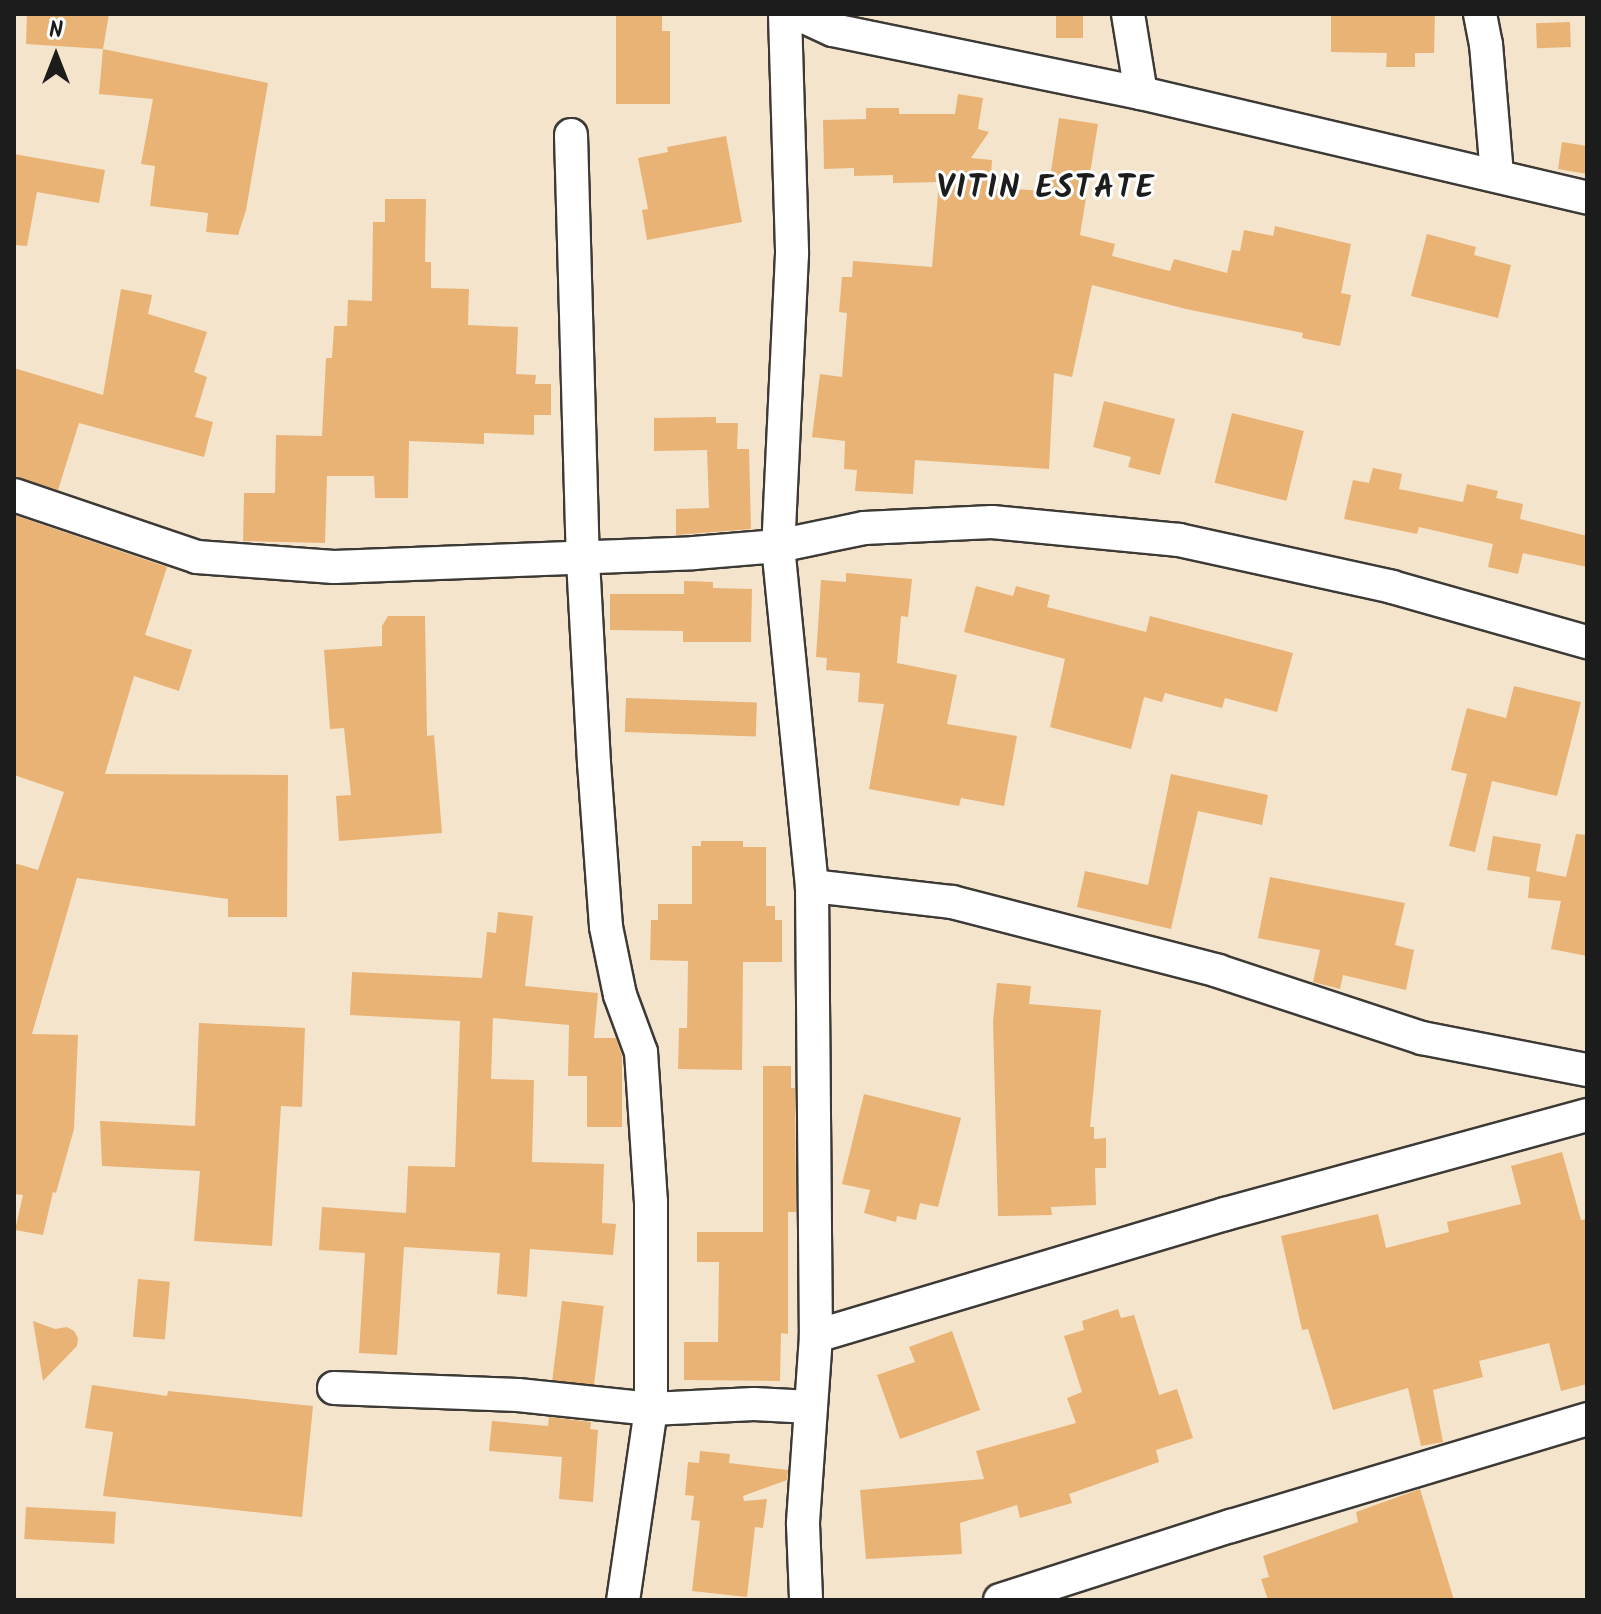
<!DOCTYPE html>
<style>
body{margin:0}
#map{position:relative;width:1601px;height:1614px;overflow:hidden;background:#f5e4cc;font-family:Kalam,sans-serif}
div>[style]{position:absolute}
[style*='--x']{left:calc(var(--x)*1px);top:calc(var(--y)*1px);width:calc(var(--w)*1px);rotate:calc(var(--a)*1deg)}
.building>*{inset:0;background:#e8b375;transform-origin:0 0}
.roads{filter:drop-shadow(2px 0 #3d3a36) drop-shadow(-2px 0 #3d3a36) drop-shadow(0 2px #3d3a36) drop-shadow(0 -2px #3d3a36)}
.street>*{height:32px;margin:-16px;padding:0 16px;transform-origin:16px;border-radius:16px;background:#fff}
span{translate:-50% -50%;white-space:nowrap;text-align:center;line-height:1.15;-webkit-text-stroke:6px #fff;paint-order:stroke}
.district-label{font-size:32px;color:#1c1c1c;font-weight:700;letter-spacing:2px}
.frame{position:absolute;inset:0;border:16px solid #1c1c1c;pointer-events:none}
.north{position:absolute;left:16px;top:16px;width:80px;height:80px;-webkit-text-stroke:6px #fff;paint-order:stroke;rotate:0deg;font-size:22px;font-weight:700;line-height:32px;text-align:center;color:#1c1c1c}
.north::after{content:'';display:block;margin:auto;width:28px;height:36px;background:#1c1c1c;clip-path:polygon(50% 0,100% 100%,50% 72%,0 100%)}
</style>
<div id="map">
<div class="building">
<i style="clip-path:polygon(27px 14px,109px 14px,103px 49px,26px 44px)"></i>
<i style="clip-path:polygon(616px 14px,662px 14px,662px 31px,670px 31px,670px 104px,616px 104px)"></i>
<i style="left:1056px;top:14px;width:27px;height:24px"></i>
<i style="clip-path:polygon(1331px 14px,1435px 14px,1434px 53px,1415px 53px,1415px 67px,1386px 67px,1387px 53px,1331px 52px)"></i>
<i style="left:1570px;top:22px;width:25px;height:34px;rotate:88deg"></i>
<i style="clip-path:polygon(103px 49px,268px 83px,246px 210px,238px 235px,206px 232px,208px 213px,150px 206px,155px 166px,141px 164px,153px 99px,99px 94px)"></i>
<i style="clip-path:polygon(958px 94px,983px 98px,978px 129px,989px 132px,971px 158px,992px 160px,990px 188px,1048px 191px,1059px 118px,1098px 124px,1080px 235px,1115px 244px,1112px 256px,1170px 271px,1174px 259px,1227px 273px,1232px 250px,1240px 251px,1244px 230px,1273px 236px,1275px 226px,1351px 244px,1341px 293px,1351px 295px,1340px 346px,1302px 338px,1303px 333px,1186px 309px,1092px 285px,1072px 377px,1054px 373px,1049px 469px,915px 460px,913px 494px,855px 491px,857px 470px,844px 469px,845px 441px,812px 437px,820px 374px,842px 377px,847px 313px,839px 312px,842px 277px,852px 277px,853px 261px,932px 267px,939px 182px,893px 183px,893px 175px,854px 176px,854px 168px,824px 169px,823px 120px,866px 119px,866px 108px,899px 108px,899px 114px,955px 114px)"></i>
<i style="clip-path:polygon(726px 136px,742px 222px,647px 240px,642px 210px,648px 209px,638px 158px,668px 152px,667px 147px)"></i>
<i style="clip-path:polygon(1562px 142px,1587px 146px,1587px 174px,1558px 169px)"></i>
<i style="clip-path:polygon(14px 154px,105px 170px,99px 203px,37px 192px,27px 246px,14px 245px)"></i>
<i style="clip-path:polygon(385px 199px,426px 199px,425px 262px,431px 262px,431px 288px,469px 289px,468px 325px,518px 327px,516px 374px,536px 375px,535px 384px,551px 384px,551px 415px,534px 415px,534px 435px,484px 433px,484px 444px,409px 441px,408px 498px,375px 498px,374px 476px,327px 476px,325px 543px,243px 541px,244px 493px,275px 493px,276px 435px,322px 436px,326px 358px,332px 358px,334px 326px,347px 326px,348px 300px,372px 301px,373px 222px,385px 222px)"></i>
<i style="clip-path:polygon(1427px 234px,1476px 247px,1474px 255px,1511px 265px,1498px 318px,1411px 296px)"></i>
<i style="clip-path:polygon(121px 289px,152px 295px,148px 314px,207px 332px,194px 372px,207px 377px,195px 417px,213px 422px,204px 457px,79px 423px,58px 490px,14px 476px,14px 368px,103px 395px)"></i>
<i style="clip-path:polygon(1104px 401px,1175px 419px,1160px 475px,1128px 467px,1131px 457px,1093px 447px)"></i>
<i style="left:1232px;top:413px;width:74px;height:72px;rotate:14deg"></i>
<i style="clip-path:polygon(716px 417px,716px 423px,738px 423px,737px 449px,749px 449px,751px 529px,676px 535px,676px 509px,709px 508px,707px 450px,654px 451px,654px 418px)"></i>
<i style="clip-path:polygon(1373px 468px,1402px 474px,1399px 489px,1463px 502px,1467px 484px,1498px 491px,1496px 498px,1523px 504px,1520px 519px,1587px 536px,1587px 567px,1523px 553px,1518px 574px,1488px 567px,1493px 544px,1419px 527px,1417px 534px,1344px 519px,1353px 480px,1369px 483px)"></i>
<i style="clip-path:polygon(14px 515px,167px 567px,145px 635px,192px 650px,179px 691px,134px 676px,105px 774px,288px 775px,287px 917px,228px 917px,228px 899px,77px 878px,32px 1034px,78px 1035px,74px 1129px,56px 1193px,53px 1192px,43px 1235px,15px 1230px,23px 1195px,14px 1194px,14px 863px,38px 870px,64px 792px,14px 775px)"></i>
<i style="clip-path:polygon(846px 573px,912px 579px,908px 617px,901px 616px,897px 663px,957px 675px,947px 724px,1017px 736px,1004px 806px,961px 798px,959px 806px,869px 789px,884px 704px,858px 702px,860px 673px,826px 670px,827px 658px,816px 657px,821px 580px,846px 582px)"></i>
<i style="clip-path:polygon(684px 581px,713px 582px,713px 588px,752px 589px,751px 642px,683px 642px,683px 631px,610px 630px,610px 594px,684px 594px)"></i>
<i style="clip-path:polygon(976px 586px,1013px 596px,1016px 586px,1050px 595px,1047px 607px,1146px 632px,1150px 616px,1293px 653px,1277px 712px,1225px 698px,1222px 708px,1165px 693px,1162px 702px,1144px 697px,1131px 749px,1050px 727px,1065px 659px,964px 632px)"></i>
<i style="clip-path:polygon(388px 616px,425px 616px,427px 736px,434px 735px,442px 833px,339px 841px,336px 796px,351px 795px,344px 728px,330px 729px,324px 650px,382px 646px,382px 626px)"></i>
<i style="clip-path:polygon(1514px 686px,1581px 702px,1557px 796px,1492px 781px,1475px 852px,1449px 846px,1467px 774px,1451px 770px,1467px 708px,1506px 718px)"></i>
<i style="left:626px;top:698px;width:131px;height:34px;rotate:2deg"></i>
<i style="clip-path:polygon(1171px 774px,1268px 795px,1262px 825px,1198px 811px,1171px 929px,1077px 907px,1085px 871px,1148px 885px)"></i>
<i style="clip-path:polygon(1576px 834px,1587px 835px,1587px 956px,1551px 949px,1561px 901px,1528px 898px,1530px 877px,1487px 870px,1493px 836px,1541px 844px,1536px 871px,1566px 877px)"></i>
<i style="clip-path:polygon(701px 841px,743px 841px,743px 847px,766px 847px,766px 906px,775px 906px,775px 920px,782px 920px,782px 962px,743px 962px,742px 1070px,678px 1069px,679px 1028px,687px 1028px,688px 961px,650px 960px,651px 920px,658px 920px,658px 904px,692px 904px,692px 846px,701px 846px)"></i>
<i style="clip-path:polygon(1270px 877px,1405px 903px,1395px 945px,1414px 950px,1406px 990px,1343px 975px,1340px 989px,1313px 982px,1320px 950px,1258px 938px)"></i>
<i style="clip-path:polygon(498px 912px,533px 916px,525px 986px,598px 993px,594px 1038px,616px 1038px,622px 1056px,622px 1127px,587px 1127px,587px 1076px,568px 1076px,569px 1025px,493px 1018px,491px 1079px,534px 1080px,532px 1162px,604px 1164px,602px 1223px,616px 1224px,613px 1255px,530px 1249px,527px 1297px,497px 1294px,500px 1253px,404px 1247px,397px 1355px,359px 1353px,365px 1253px,319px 1250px,322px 1207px,406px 1213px,408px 1166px,455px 1167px,460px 1021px,350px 1015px,352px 972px,482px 978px,487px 932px,496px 933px)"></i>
<i style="clip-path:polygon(997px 983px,1031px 986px,1029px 1004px,1101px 1010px,1090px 1127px,1094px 1127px,1094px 1139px,1106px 1138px,1106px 1168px,1095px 1168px,1096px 1205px,1051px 1207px,1052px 1215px,998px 1216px,993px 1021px)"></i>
<i style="clip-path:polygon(199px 1023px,305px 1028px,302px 1107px,281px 1106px,272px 1246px,194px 1241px,200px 1171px,102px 1166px,100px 1121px,195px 1126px)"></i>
<i style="clip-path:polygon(763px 1066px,791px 1066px,791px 1088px,795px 1088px,796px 1212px,788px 1212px,788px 1334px,781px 1333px,780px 1381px,684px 1380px,684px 1342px,718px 1342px,719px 1262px,697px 1262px,697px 1232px,763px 1232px)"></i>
<i style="clip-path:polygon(864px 1094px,961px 1118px,938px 1207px,920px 1203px,916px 1220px,897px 1216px,896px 1222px,864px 1213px,870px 1190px,842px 1184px)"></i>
<i style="clip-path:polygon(1562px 1152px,1581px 1220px,1587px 1219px,1587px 1384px,1561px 1391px,1549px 1343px,1479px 1361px,1483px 1377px,1433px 1390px,1443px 1442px,1421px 1446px,1408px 1388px,1333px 1410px,1308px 1329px,1302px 1330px,1281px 1236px,1378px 1214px,1386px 1248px,1449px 1232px,1447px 1222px,1521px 1204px,1511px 1166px)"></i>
<i style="left:138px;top:1279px;width:32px;height:58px;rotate:5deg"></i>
<i style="left:562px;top:1301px;width:42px;height:80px;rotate:7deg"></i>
<i style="clip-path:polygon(1118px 1309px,1121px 1318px,1134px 1315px,1159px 1395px,1177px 1389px,1193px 1438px,1156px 1450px,1159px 1462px,1069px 1494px,1072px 1503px,1020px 1518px,1017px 1505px,960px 1523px,962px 1554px,866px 1559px,860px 1490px,984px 1479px,976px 1451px,1076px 1423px,1067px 1398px,1082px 1392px,1064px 1336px,1084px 1330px,1082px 1321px)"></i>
<i style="clip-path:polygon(33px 1321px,55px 1329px,67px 1327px,74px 1331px,78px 1338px,77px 1346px,43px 1381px)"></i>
<i style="clip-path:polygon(952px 1331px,980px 1410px,900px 1439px,877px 1375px,915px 1362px,909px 1347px)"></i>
<i style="clip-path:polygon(92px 1385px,167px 1396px,168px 1391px,313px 1406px,302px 1517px,103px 1496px,113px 1432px,85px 1428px)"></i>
<i style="clip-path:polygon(549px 1417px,591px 1422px,590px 1429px,598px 1430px,593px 1502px,559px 1499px,562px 1457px,489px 1451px,492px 1421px,548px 1426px)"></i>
<i style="clip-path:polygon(700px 1451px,730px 1454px,729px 1463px,788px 1470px,787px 1480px,743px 1496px,744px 1501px,767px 1499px,763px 1528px,755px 1527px,747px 1597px,692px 1591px,700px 1521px,691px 1520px,694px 1496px,685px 1495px,688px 1462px,699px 1463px)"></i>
<i style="clip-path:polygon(1420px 1489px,1454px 1600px,1268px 1600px,1261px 1579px,1269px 1577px,1263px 1556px,1358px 1522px,1356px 1512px)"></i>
<i style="left:26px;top:1507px;width:90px;height:32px;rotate:3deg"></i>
</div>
<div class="roads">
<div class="street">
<i style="--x:785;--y:14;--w:240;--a:88.3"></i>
<i style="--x:792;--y:254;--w:292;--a:92.7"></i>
<i style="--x:778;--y:546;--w:342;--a:84.3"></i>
<i style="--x:812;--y:886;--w:450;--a:89.5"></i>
<i style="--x:816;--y:1336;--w:188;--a:94"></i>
<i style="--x:803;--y:1524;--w:76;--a:87.7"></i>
<i style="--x:798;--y:14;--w:38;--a:25"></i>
<i style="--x:833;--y:30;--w:314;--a:11.6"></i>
<i style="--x:1141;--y:93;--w:458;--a:13.2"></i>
<i style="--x:1128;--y:14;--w:80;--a:80.7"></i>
<i style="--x:1480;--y:14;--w:31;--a:79"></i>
<i style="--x:1486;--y:44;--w:132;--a:85.2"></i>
<i style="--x:571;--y:135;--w:425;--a:88.4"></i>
<i style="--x:583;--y:560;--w:203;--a:86.9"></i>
<i style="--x:594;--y:763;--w:164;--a:85.8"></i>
<i style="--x:606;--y:927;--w:69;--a:78.4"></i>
<i style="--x:620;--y:995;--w:61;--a:69.8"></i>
<i style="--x:641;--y:1052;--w:150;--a:86.2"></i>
<i style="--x:651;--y:1202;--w:207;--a:90"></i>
<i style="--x:651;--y:1409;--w:193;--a:98.3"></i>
<i style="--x:14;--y:495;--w:193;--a:18.7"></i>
<i style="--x:197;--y:557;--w:137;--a:4.2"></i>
<i style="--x:334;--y:567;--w:360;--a:-2.2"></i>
<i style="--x:694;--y:553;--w:84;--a:-4.8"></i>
<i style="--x:778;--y:546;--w:88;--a:-11.8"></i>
<i style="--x:864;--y:528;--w:128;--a:-2.7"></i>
<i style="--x:992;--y:522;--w:188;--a:5.5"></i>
<i style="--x:1179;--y:540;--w:218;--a:12.4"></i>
<i style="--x:1392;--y:587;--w:203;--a:15.8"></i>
<i style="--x:812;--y:886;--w:141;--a:6.5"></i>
<i style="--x:952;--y:902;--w:275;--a:14.5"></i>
<i style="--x:1218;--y:971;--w:215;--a:18.2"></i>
<i style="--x:1422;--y:1038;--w:168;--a:11"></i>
<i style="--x:816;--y:1336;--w:427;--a:-16.6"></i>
<i style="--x:1225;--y:1214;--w:375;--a:-15.3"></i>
<i style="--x:334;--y:1388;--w:184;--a:2.2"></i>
<i style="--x:518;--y:1395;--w:134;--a:6"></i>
<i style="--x:651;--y:1409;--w:103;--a:-2.8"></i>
<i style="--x:754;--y:1404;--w:57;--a:3"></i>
<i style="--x:1000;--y:1600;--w:243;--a:-17.8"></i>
<i style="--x:1231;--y:1526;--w:372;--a:-16.7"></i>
</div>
</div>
<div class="district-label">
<span style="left:1046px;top:189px">VITIN ESTATE</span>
</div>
<div class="frame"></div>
<div class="north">N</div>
</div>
